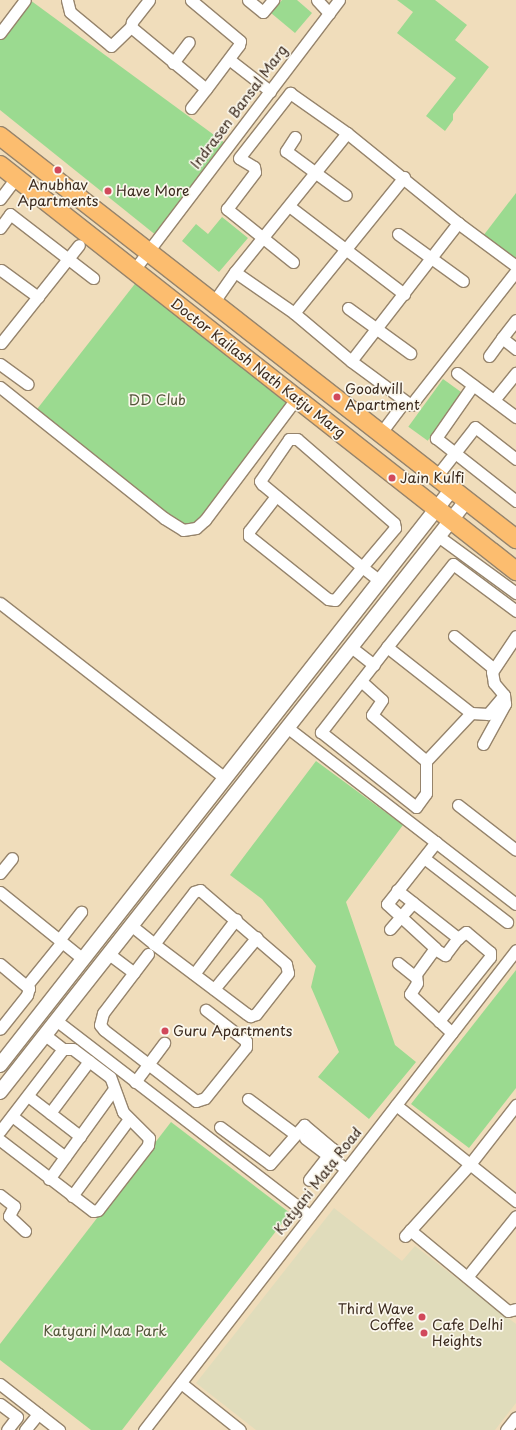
<!DOCTYPE html>
<style>
body{margin:0}
#map{position:relative;width:516px;height:1430px;overflow:hidden;background:#f0ddbb;font-family:"Playpen Sans",sans-serif}
div>[style]{position:absolute}
.built>*{inset:0;background:#e0dcbb}
.green>*{inset:0;background:#9bda90;transform-origin:0 0}
.roads{filter:drop-shadow(1px 0 #96846c) drop-shadow(-1px 0 #96846c) drop-shadow(0 1px #96846c) drop-shadow(0 -1px #96846c)}
.minor>*{height:11px;margin:-5.5px;padding:0 5.5px;transform-origin:5.5px;border-radius:5.5px;background:#fff}
.tertiary>*{height:14px;margin:-7px;padding:0 7px;transform-origin:7px;border-radius:7px;background:#fff}
.primary>*{height:18px;margin:-9px;padding:0 9px;transform-origin:9px;border-radius:9px;background:#fcbd6f}
.dots>*{width:11px;height:11px;translate:-50% -50%;box-sizing:border-box;border:2px solid #fbf7ec;border-radius:50%}
span{translate:-50% -50%;white-space:nowrap;text-align:center;line-height:1.15;-webkit-text-stroke:3.5px #fbf7ec;paint-order:stroke}
.street-label{font-size:14px;color:#3b2a1e}
.poi-label{font-size:14px;color:#3b2a1e}
.left{translate:0 -50%;text-align:left}
.right{translate:-100% -50%;text-align:right}
.park-label{font-size:14px;color:#53563a}
</style>
<div id="map">
<div class="built">
<i style="clip-path:polygon(334px 1208px,402px 1261px,415px 1246px,516px 1324px,516px 1403px,495px 1430px,256px 1430px,196px 1383px)"></i>
</div>
<div class="green">
<i style="clip-path:polygon(30px 0,225px 143px,157px 236px,0 110px,0 38px)"></i>
<i style="clip-path:polygon(282px 0,297px 0,312px 13px,295px 33px,271px 13px)"></i>
<i style="clip-path:polygon(397px 0,435px 0,467px 25px,455px 40px,489px 67px,453px 114px,453px 120px,445px 131px,426px 116px,456px 78px,397px 33px,413px 12px)"></i>
<i style="clip-path:polygon(516px 193px,516px 263px,483px 236px)"></i>
<i style="clip-path:polygon(222px 217px,248px 238px,219px 272px,182px 241px,196px 224px,208px 234px)"></i>
<i style="left:141px;top:276px;width:198px;height:176px;rotate:38deg"></i>
<i style="left:443px;top:379px;width:24px;height:59px;rotate:36deg"></i>
<i style="clip-path:polygon(316px 761px,403px 825px,346px 902px,395px 1045px,416px 1062px,369px 1119px,318px 1077px,339px 1052px,311px 987px,316px 966px,262px 899px,230px 875px)"></i>
<i style="clip-path:polygon(516px 970px,516px 1088px,469px 1148px,411px 1104px)"></i>
<i style="clip-path:polygon(171px 1122px,290px 1213px,122px 1430px,91px 1430px,0 1360px,0 1344px)"></i>
</div>
<div class="roads">
<div class="minor">
<i style="left:67px;top:0;width:12px;rotate:76deg"></i>
<i style="left:70px;top:12px;width:53px;rotate:39.7deg"></i>
<i style="left:111px;top:46px;width:28px;rotate:-44deg"></i>
<i style="left:149px;top:0;width:28px;rotate:128deg"></i>
<i style="left:132px;top:22px;width:5px;rotate:101deg"></i>
<i style="left:131px;top:27px;width:97px;rotate:39.6deg"></i>
<i style="left:206px;top:89px;width:55px;rotate:-53.1deg"></i>
<i style="left:239px;top:45px;width:4px;rotate:-76deg"></i>
<i style="left:240px;top:41px;width:64px;rotate:-140.1deg"></i>
<i style="left:248px;top:0;width:19px;rotate:39deg"></i>
<i style="left:263px;top:12px;width:16px;rotate:-50deg"></i>
<i style="left:317px;top:0;width:18px;rotate:47deg"></i>
<i style="left:0;top:33px;width:41px;rotate:-52.9deg"></i>
<i style="left:230px;top:60px;width:51px;rotate:37.8deg"></i>
<i style="left:173px;top:63px;width:26px;rotate:-53deg"></i>
<i style="left:191px;top:108px;width:24px;rotate:-52deg"></i>
<i style="left:347px;top:133px;width:179px;rotate:128.9deg"></i>
<i style="left:235px;top:272px;width:72px;rotate:34.8deg"></i>
<i style="left:294px;top:313px;width:75px;rotate:40.1deg"></i>
<i style="left:351px;top:361px;width:74px;rotate:36.3deg"></i>
<i style="left:411px;top:405px;width:170px;rotate:-51.9deg"></i>
<i style="left:295px;top:137px;width:17px;rotate:123deg"></i>
<i style="left:286px;top:151px;width:74px;rotate:36.3deg"></i>
<i style="left:0;top:199px;width:26px;rotate:-53deg"></i>
<i style="left:289px;top:206px;width:145px;rotate:37.4deg"></i>
<i style="left:0;top:228px;width:17px;rotate:-54deg"></i>
<i style="left:10px;top:214px;width:105px;rotate:37.6deg"></i>
<i style="left:398px;top:234px;width:80px;rotate:35.9deg"></i>
<i style="left:293px;top:262px;width:85px;rotate:-141.2deg"></i>
<i style="left:227px;top:209px;width:46px;rotate:-52.9deg"></i>
<i style="left:255px;top:172px;width:5px;rotate:-101deg"></i>
<i style="left:254px;top:167px;width:17px;rotate:-149deg"></i>
<i style="left:239px;top:158px;width:83px;rotate:-51.9deg"></i>
<i style="left:290px;top:93px;width:70px;rotate:35.1deg"></i>
<i style="left:347px;top:133px;width:143px;rotate:39deg"></i>
<i style="left:458px;top:223px;width:72px;rotate:36.6deg"></i>
<i style="left:1px;top:270px;width:46px;rotate:36.1deg"></i>
<i style="left:134px;top:270px;width:339px;rotate:-52.8deg"></i>
<i style="left:213px;top:303px;width:38px;rotate:-55deg"></i>
<i style="left:348px;top:308px;width:77px;rotate:36deg"></i>
<i style="left:294px;top:313px;width:175px;rotate:-51deg"></i>
<i style="left:516px;top:320px;width:23px;rotate:128deg"></i>
<i style="left:502px;top:338px;width:18px;rotate:38deg"></i>
<i style="left:1px;top:343px;width:125px;rotate:-51.5deg"></i>
<i style="left:489px;top:356px;width:22px;rotate:-54deg"></i>
<i style="left:351px;top:361px;width:175px;rotate:-52.2deg"></i>
<i style="left:0;top:364px;width:34px;rotate:36deg"></i>
<i style="left:457px;top:373px;width:74px;rotate:36.7deg"></i>
<i style="left:473px;top:385px;width:65px;rotate:124.9deg"></i>
<i style="left:436px;top:438px;width:102px;rotate:38.2deg"></i>
<i style="left:0;top:387px;width:210px;rotate:38.6deg"></i>
<i style="left:164px;top:518px;width:22px;rotate:32deg"></i>
<i style="left:183px;top:530px;width:13px;rotate:-9deg"></i>
<i style="left:196px;top:528px;width:12px;rotate:-42deg"></i>
<i style="left:205px;top:520px;width:151px;rotate:-53.1deg"></i>
<i style="left:494px;top:400px;width:35px;rotate:-51deg"></i>
<i style="left:380px;top:434px;width:40px;rotate:-53deg"></i>
<i style="left:436px;top:477px;width:63px;rotate:-52deg"></i>
<i style="left:475px;top:427px;width:52px;rotate:38deg"></i>
<i style="left:276px;top:496px;width:44px;rotate:127.6deg"></i>
<i style="left:249px;top:531px;width:5px;rotate:90deg"></i>
<i style="left:249px;top:536px;width:101px;rotate:38.6deg"></i>
<i style="left:328px;top:599px;width:7px;rotate:8deg"></i>
<i style="left:335px;top:600px;width:43px;rotate:-50.7deg"></i>
<i style="left:362px;top:567px;width:51px;rotate:-49.8deg"></i>
<i style="left:395px;top:528px;width:5px;rotate:-101deg"></i>
<i style="left:394px;top:523px;width:128px;rotate:-139.1deg"></i>
<i style="left:297px;top:439px;width:8px;rotate:180deg"></i>
<i style="left:289px;top:439px;width:51px;rotate:124.6deg"></i>
<i style="left:260px;top:481px;width:4px;rotate:56deg"></i>
<i style="left:262px;top:484px;width:130px;rotate:39.7deg"></i>
<i style="left:362px;top:567px;width:23px;rotate:38deg"></i>
<i style="left:438px;top:536px;width:97px;rotate:36.2deg"></i>
<i style="left:0;top:603px;width:285px;rotate:37.9deg"></i>
<i style="left:454px;top:636px;width:50px;rotate:39.4deg"></i>
<i style="left:351px;top:647px;width:29px;rotate:38deg"></i>
<i style="left:387px;top:647px;width:108px;rotate:127.8deg"></i>
<i style="left:321px;top:732px;width:121px;rotate:38.3deg"></i>
<i style="left:416px;top:807px;width:17px;rotate:-54deg"></i>
<i style="left:426px;top:793px;width:32px;rotate:-90deg"></i>
<i style="left:426px;top:761px;width:66px;rotate:-46.8deg"></i>
<i style="left:361px;top:681px;width:28px;rotate:42deg"></i>
<i style="left:382px;top:700px;width:18px;rotate:124deg"></i>
<i style="left:372px;top:715px;width:71px;rotate:40.4deg"></i>
<i style="left:504px;top:695px;width:25px;rotate:130deg"></i>
<i style="left:488px;top:714px;width:17px;rotate:-177deg"></i>
<i style="left:471px;top:713px;width:107px;rotate:-141.8deg"></i>
<i style="left:387px;top:647px;width:106px;rotate:-51.5deg"></i>
<i style="left:453px;top:564px;width:79px;rotate:36.7deg"></i>
<i style="left:288px;top:728px;width:288px;rotate:37.7deg"></i>
<i style="left:483px;top:744px;width:46px;rotate:-61.2deg"></i>
<i style="left:505px;top:704px;width:9px;rotate:-96deg"></i>
<i style="left:504px;top:695px;width:16px;rotate:-130deg"></i>
<i style="left:494px;top:683px;width:11px;rotate:-100deg"></i>
<i style="left:492px;top:672px;width:43px;rotate:-56.3deg"></i>
<i style="left:458px;top:805px;width:73px;rotate:37.8deg"></i>
<i style="left:436px;top:842px;width:79px;rotate:128.3deg"></i>
<i style="left:387px;top:904px;width:65px;rotate:42.5deg"></i>
<i style="left:435px;top:948px;width:32px;rotate:126deg"></i>
<i style="left:416px;top:974px;width:9px;rotate:84deg"></i>
<i style="left:417px;top:983px;width:13px;rotate:122deg"></i>
<i style="left:410px;top:994px;width:57px;rotate:42.9deg"></i>
<i style="left:424px;top:858px;width:105px;rotate:37.6deg"></i>
<i style="left:0;top:873px;width:19px;rotate:-51deg"></i>
<i style="left:397px;top:890px;width:78px;rotate:38.2deg"></i>
<i style="left:458px;top:938px;width:10px;rotate:-37deg"></i>
<i style="left:466px;top:932px;width:31px;rotate:40deg"></i>
<i style="left:490px;top:952px;width:5px;rotate:90deg"></i>
<i style="left:490px;top:957px;width:82px;rotate:128.6deg"></i>
<i style="left:0;top:892px;width:107px;rotate:38.9deg"></i>
<i style="left:132px;top:926px;width:28px;rotate:39deg"></i>
<i style="left:154px;top:944px;width:116px;rotate:37deg"></i>
<i style="left:247px;top:1014px;width:4px;rotate:34deg"></i>
<i style="left:250px;top:1016px;width:6px;rotate:-18deg"></i>
<i style="left:256px;top:1014px;width:52px;rotate:-52deg"></i>
<i style="left:288px;top:973px;width:9px;rotate:-103deg"></i>
<i style="left:286px;top:964px;width:113px;rotate:-139.3deg"></i>
<i style="left:200px;top:890px;width:6px;rotate:162deg"></i>
<i style="left:194px;top:892px;width:66px;rotate:127.6deg"></i>
<i style="left:390px;top:929px;width:35px;rotate:-49deg"></i>
<i style="left:59px;top:940px;width:36px;rotate:-52deg"></i>
<i style="left:435px;top:949px;width:12px;rotate:31deg"></i>
<i style="left:445px;top:955px;width:21px;rotate:-53deg"></i>
<i style="left:109px;top:954px;width:31px;rotate:37deg"></i>
<i style="left:148px;top:954px;width:74px;rotate:127.3deg"></i>
<i style="left:103px;top:1013px;width:12px;rotate:104deg"></i>
<i style="left:100px;top:1025px;width:6px;rotate:51deg"></i>
<i style="left:104px;top:1030px;width:116px;rotate:37.7deg"></i>
<i style="left:196px;top:1101px;width:9px;rotate:-18deg"></i>
<i style="left:205px;top:1098px;width:65px;rotate:-51.2deg"></i>
<i style="left:246px;top:1047px;width:6px;rotate:-90deg"></i>
<i style="left:246px;top:1041px;width:51px;rotate:-142.2deg"></i>
<i style="left:398px;top:963px;width:22px;rotate:39deg"></i>
<i style="left:0;top:964px;width:38px;rotate:40deg"></i>
<i style="left:29px;top:988px;width:7px;rotate:106deg"></i>
<i style="left:27px;top:995px;width:43px;rotate:128.5deg"></i>
<i style="left:194px;top:974px;width:69px;rotate:-52.6deg"></i>
<i style="left:27px;top:985px;width:55px;rotate:-50.9deg"></i>
<i style="left:214px;top:989px;width:67px;rotate:-50.4deg"></i>
<i style="left:57px;top:1021px;width:319px;rotate:37.6deg"></i>
<i style="left:135px;top:1082px;width:49px;rotate:-53.4deg"></i>
<i style="left:28px;top:1096px;width:66px;rotate:37.6deg"></i>
<i style="left:248px;top:1099px;width:59px;rotate:36.7deg"></i>
<i style="left:396px;top:1105px;width:154px;rotate:38.7deg"></i>
<i style="left:50px;top:1113px;width:65px;rotate:-53.1deg"></i>
<i style="left:12px;top:1116px;width:67px;rotate:37.7deg"></i>
<i style="left:220px;top:1127px;width:62px;rotate:36.5deg"></i>
<i style="left:270px;top:1164px;width:52px;rotate:-48.9deg"></i>
<i style="left:304px;top:1125px;width:38px;rotate:40deg"></i>
<i style="left:333px;top:1149px;width:39px;rotate:128deg"></i>
<i style="left:0;top:1131px;width:103px;rotate:-52.5deg"></i>
<i style="left:63px;top:1049px;width:23px;rotate:-142deg"></i>
<i style="left:305px;top:1138px;width:51px;rotate:37.1deg"></i>
<i style="left:0;top:1140px;width:117px;rotate:37.4deg"></i>
<i style="left:93px;top:1211px;width:5px;rotate:-11deg"></i>
<i style="left:98px;top:1210px;width:82px;rotate:-52.4deg"></i>
<i style="left:148px;top:1145px;width:7px;rotate:-82deg"></i>
<i style="left:149px;top:1138px;width:37px;rotate:-135deg"></i>
<i style="left:123px;top:1112px;width:37px;rotate:-110deg"></i>
<i style="left:110px;top:1077px;width:46px;rotate:-142.9deg"></i>
<i style="left:73px;top:1049px;width:10px;rotate:180deg"></i>
<i style="left:49px;top:1179px;width:111px;rotate:-54.2deg"></i>
<i style="left:0;top:1195px;width:18px;rotate:38deg"></i>
<i style="left:14px;top:1206px;width:11px;rotate:117deg"></i>
<i style="left:9px;top:1216px;width:22px;rotate:43deg"></i>
<i style="left:72px;top:1196px;width:96px;rotate:-53.5deg"></i>
<i style="left:410px;top:1230px;width:127px;rotate:39.6deg"></i>
<i style="left:508px;top:1311px;width:8px;rotate:-14deg"></i>
<i style="left:405px;top:1236px;width:97px;rotate:-47.9deg"></i>
<i style="left:470px;top:1164px;width:75px;rotate:-52.1deg"></i>
<i style="left:467px;top:1277px;width:78px;rotate:-51.2deg"></i>
<i style="left:181px;top:1383px;width:75px;rotate:38.5deg"></i>
<i style="left:0;top:1384px;width:75px;rotate:37.9deg"></i>
<i style="left:0;top:1404px;width:21px;rotate:37deg"></i>
<i style="left:17px;top:1417px;width:16px;rotate:128deg"></i>
<i style="left:25px;top:1430px;width:21px;rotate:-51deg"></i>
<i style="left:144px;top:1430px;width:607px;rotate:-52.22deg"></i>
<i style="left:506px;top:1430px;width:16px;rotate:-52deg"></i>
</div>
<div class="tertiary">
<i style="left:0;top:1065px;width:732px;rotate:-51.88deg"></i>
<i style="left:0;top:1092px;width:754px;rotate:-51.73deg"></i>
</div>
<div class="primary">
<i style="left:0;top:136px;width:655px;rotate:37.99deg"></i>
<i style="left:0;top:165px;width:657px;rotate:38.2deg"></i>
</div>
</div>
<div class="dots">
<i style="left:58px;top:170px;background:#d1495b"></i>
<i style="left:108px;top:191px;background:#d1495b"></i>
<i style="left:337px;top:397px;background:#d1495b"></i>
<i style="left:392px;top:478px;background:#d1495b"></i>
<i style="left:165px;top:1031px;background:#d1495b"></i>
<i style="left:422px;top:1317px;background:#d1495b"></i>
<i style="left:424px;top:1333px;background:#d1495b"></i>
</div>
<div class="street-label">
<span style="left:239px;top:107px;rotate:-53deg">Indrasen Bansal Marg</span>
<span style="left:258px;top:368px;rotate:38deg">Doctor Kailash Nath Katju Marg</span>
<span style="left:318px;top:1181px;rotate:-52deg">Katyani Mata Road</span>
</div>
<div class="poi-label">
<span style="left:58px;top:193px">Anubhav<br>Apartments</span>
<span class="left" style="left:116px;top:191px">Have More</span>
<span class="left" style="left:345px;top:397px">Goodwill<br>Apartment</span>
<span class="left" style="left:400px;top:478px">Jain Kulfi</span>
<span class="left" style="left:173px;top:1031px">Guru Apartments</span>
<span class="right" style="left:414px;top:1317px">Third Wave<br>Coffee</span>
<span class="left" style="left:432px;top:1333px">Cafe Delhi<br>Heights</span>
</div>
<div class="park-label">
<span style="left:157px;top:400px">DD Club</span>
<span style="left:105px;top:1331px">Katyani Maa Park</span>
</div>
</div>
